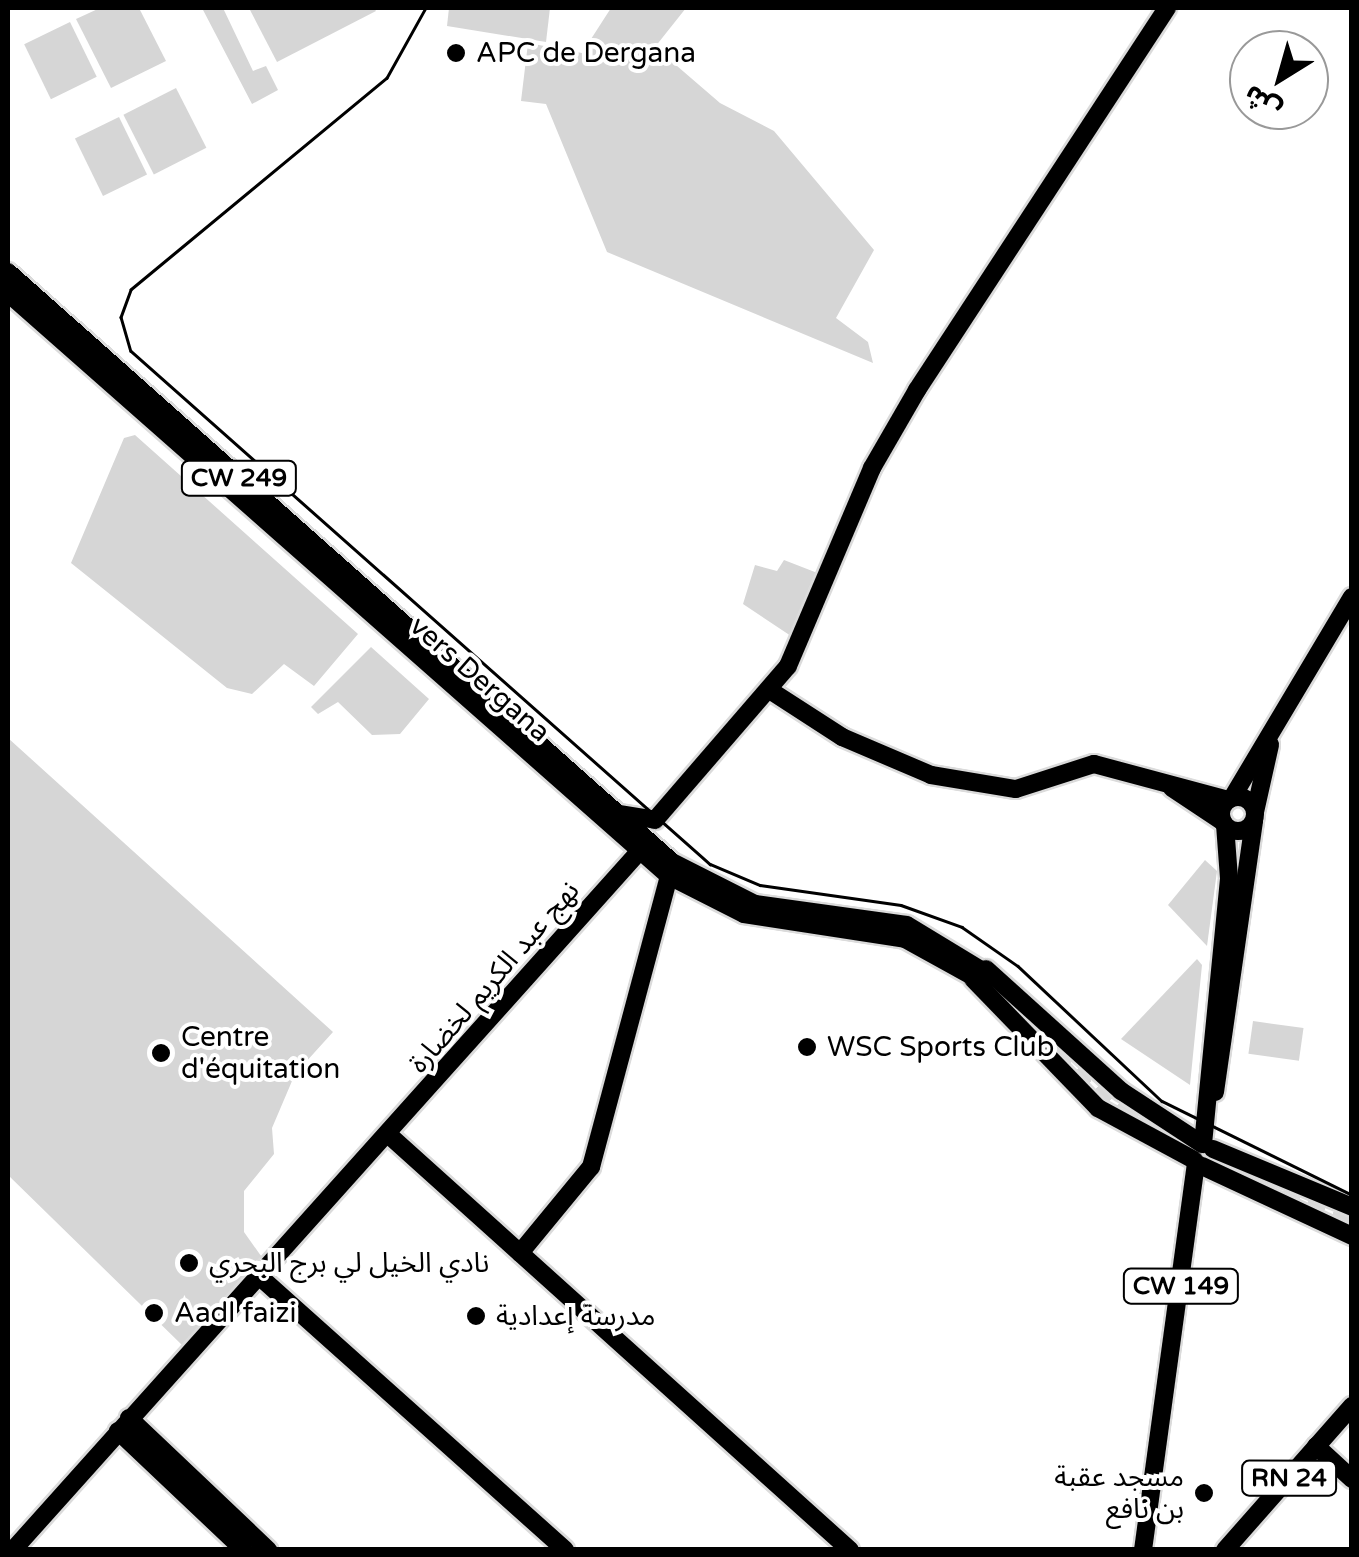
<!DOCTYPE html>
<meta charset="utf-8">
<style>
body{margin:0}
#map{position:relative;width:1359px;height:1557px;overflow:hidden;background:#fff;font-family:"Varela Round","Noto Sans Arabic",sans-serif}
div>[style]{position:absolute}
.green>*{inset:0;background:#d6d6d6;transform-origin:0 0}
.major-tunnel>*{height:18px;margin-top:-9px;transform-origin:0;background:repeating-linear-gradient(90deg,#d9d9d9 0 18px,transparent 0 27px)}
.roads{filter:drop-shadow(2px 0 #dbdbdb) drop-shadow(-2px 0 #dbdbdb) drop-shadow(0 2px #dbdbdb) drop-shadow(0 -2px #dbdbdb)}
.major>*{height:18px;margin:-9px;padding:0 9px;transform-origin:9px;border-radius:9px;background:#000}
.major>.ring{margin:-9px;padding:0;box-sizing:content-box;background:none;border:18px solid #000;border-radius:50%}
.tram>*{height:2.5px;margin:-1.25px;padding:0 1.25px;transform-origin:1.25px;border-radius:1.25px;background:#000}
.dots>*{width:28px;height:28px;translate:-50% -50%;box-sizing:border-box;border:5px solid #fff;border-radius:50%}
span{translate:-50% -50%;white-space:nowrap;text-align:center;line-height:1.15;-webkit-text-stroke:8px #fff;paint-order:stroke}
.shield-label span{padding:2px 8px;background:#fff;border:2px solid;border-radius:8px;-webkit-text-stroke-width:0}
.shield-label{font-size:25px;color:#000;font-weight:700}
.poi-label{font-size:28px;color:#000}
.left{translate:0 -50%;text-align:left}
.right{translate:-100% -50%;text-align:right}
.street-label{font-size:28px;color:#000}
.frame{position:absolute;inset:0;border:10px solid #000;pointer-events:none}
.north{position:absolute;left:1229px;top:30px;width:100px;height:100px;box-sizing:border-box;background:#fff;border:2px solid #999;border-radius:50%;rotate:217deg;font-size:28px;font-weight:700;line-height:40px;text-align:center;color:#000}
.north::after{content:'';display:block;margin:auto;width:35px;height:45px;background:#000;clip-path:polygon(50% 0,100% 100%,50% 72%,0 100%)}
</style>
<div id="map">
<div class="green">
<i style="clip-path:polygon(100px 8px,139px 8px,166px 61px,111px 88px,76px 19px)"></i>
<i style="clip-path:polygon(202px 8px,223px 8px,253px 71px,266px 66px,278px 90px,252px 104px)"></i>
<i style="clip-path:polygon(249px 8px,374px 8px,376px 11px,277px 62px)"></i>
<i style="clip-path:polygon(449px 8px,550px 8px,546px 42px,447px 26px)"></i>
<i style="clip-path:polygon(611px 8px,686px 8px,655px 47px,720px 103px,774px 131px,874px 250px,836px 318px,868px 342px,873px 363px,607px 252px,546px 104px,521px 101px,528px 43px,582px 53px)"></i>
<i style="left:70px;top:22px;width:61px;height:51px;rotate:64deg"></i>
<i style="left:176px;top:88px;width:67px;height:59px;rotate:63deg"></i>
<i style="left:119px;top:117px;width:64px;height:49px;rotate:64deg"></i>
<i style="clip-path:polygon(135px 435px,358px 634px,314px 686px,284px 664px,252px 694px,227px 688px,71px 563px,124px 438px)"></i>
<i style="clip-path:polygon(784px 560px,820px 574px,794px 638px,743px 604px,755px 565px,777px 571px)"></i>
<i style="clip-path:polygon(371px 647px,429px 699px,400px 734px,372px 735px,338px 702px,318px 714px,311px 707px)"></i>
<i style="clip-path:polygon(8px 738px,333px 1032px,295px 1074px,272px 1128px,274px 1154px,244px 1191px,244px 1232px,266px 1263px,183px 1346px,8px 1175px)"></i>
<i style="clip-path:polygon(1205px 860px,1217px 871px,1207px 946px,1168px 905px)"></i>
<i style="clip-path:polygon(1197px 959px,1202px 965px,1190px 1085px,1121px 1039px)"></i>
<i style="left:1253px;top:1021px;width:51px;height:33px;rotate:8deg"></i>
</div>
<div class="major-tunnel">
<i style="left:998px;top:996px;width:184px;rotate:42.8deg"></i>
<i style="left:1125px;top:1104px;width:74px;rotate:31.8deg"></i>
<i style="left:1211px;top:1155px;width:155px;rotate:24.4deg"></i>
</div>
<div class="roads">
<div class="major">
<i style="left:8px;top:272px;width:888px;rotate:41.62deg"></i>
<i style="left:672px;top:862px;width:93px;rotate:26.8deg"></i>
<i style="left:755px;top:904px;width:153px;rotate:7.9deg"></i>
<i style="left:907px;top:925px;width:102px;rotate:31.3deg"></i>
<i style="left:8px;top:293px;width:881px;rotate:41.41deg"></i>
<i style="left:669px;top:876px;width:84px;rotate:26.9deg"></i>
<i style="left:744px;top:914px;width:163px;rotate:8.8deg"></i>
<i style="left:905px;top:939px;width:89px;rotate:28.9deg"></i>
<i style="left:771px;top:691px;width:85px;rotate:32.9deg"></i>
<i style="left:842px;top:737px;width:97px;rotate:23.1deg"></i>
<i style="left:931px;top:775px;width:86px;rotate:9.4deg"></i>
<i style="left:1016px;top:789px;width:82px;rotate:-17.8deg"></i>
<i style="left:1094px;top:764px;width:139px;rotate:15deg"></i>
<i style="left:1172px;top:788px;width:61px;rotate:33.7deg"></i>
<i class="ring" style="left:1221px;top:797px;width:16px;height:16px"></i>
<i style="left:1232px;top:798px;width:234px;rotate:-59.2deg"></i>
<i style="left:1255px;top:812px;width:69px;rotate:-77.4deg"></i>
<i style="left:619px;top:814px;width:36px;rotate:9deg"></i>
<i style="left:655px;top:820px;width:203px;rotate:-49.2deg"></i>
<i style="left:788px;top:666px;width:215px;rotate:-67deg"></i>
<i style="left:872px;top:468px;width:90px;rotate:-60deg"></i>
<i style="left:917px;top:390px;width:457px;rotate:-56.8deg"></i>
<i style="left:986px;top:969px;width:182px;rotate:42.1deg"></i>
<i style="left:1121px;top:1091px;width:97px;rotate:33.2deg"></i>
<i style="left:973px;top:979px;width:180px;rotate:45.9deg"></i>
<i style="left:1098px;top:1108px;width:109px;rotate:28.4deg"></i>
<i style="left:1215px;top:1092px;width:274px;rotate:-81.8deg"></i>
<i style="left:390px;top:1136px;width:619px;rotate:41.99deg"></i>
<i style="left:1203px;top:1144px;width:267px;rotate:-84.4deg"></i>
<i style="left:1229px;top:878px;width:53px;rotate:-94.3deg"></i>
<i style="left:1213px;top:1149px;width:151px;rotate:22.6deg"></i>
<i style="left:1202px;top:1166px;width:166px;rotate:25deg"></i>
<i style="left:520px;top:1253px;width:112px;rotate:-50.5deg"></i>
<i style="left:591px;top:1167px;width:301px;rotate:-75deg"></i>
<i style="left:260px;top:1277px;width:409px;rotate:41.8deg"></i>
<i style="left:129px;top:1418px;width:192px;rotate:43.5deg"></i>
<i style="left:118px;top:1431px;width:173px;rotate:43.4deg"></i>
<i style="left:1316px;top:1446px;width:49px;rotate:42.5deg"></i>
<i style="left:13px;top:1550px;width:936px;rotate:-48.12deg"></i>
<i style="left:1143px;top:1550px;width:391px;rotate:-82.2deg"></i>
<i style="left:1225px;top:1550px;width:192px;rotate:-48.6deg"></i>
</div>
</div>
<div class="tram">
<i style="left:426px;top:8px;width:80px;rotate:119.1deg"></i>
<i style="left:387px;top:78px;width:332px;rotate:140.4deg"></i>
<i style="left:131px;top:290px;width:29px;rotate:110deg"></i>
<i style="left:121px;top:317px;width:35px;rotate:74deg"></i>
<i style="left:131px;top:351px;width:774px;rotate:41.54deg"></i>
<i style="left:710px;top:864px;width:54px;rotate:22.8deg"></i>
<i style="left:760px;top:885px;width:142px;rotate:8.1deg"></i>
<i style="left:901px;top:905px;width:65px;rotate:19.8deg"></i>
<i style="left:962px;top:927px;width:68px;rotate:34.9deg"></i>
<i style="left:1018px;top:966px;width:197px;rotate:43.2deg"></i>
<i style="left:1162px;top:1101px;width:212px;rotate:26.3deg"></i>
</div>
<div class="dots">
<i style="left:456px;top:53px;background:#000"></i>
<i style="left:807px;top:1047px;background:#000"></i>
<i style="left:161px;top:1053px;background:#000"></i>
<i style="left:189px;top:1263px;background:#000"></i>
<i style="left:154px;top:1313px;background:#000"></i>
<i style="left:476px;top:1316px;background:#000"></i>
<i style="left:1204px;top:1493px;background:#000"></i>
</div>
<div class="shield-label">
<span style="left:239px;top:478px">CW 249</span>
<span style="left:1181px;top:1286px">CW 149</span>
<span style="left:1289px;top:1478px">RN 24</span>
</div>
<div class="poi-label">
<span class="left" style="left:476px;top:53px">APC de Dergana</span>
<span class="left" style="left:181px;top:1053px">Centre<br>d'équitation</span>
<span class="left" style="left:827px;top:1047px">WSC Sports Club</span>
<span class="left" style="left:209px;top:1263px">نادي الخيل لي برج البحري</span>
<span class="left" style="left:174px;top:1313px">Aadl faizi</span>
<span class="left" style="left:496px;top:1316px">مدرسة إعدادية</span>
<span class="right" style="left:1184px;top:1493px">مسجد عقبة<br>بن نافع</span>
</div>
<div class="street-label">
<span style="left:480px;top:679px;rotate:41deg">vers Dergana</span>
<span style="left:494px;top:977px;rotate:-49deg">نهج عبد الكريم لخضارة</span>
</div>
<div class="frame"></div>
<div class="north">ش</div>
</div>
